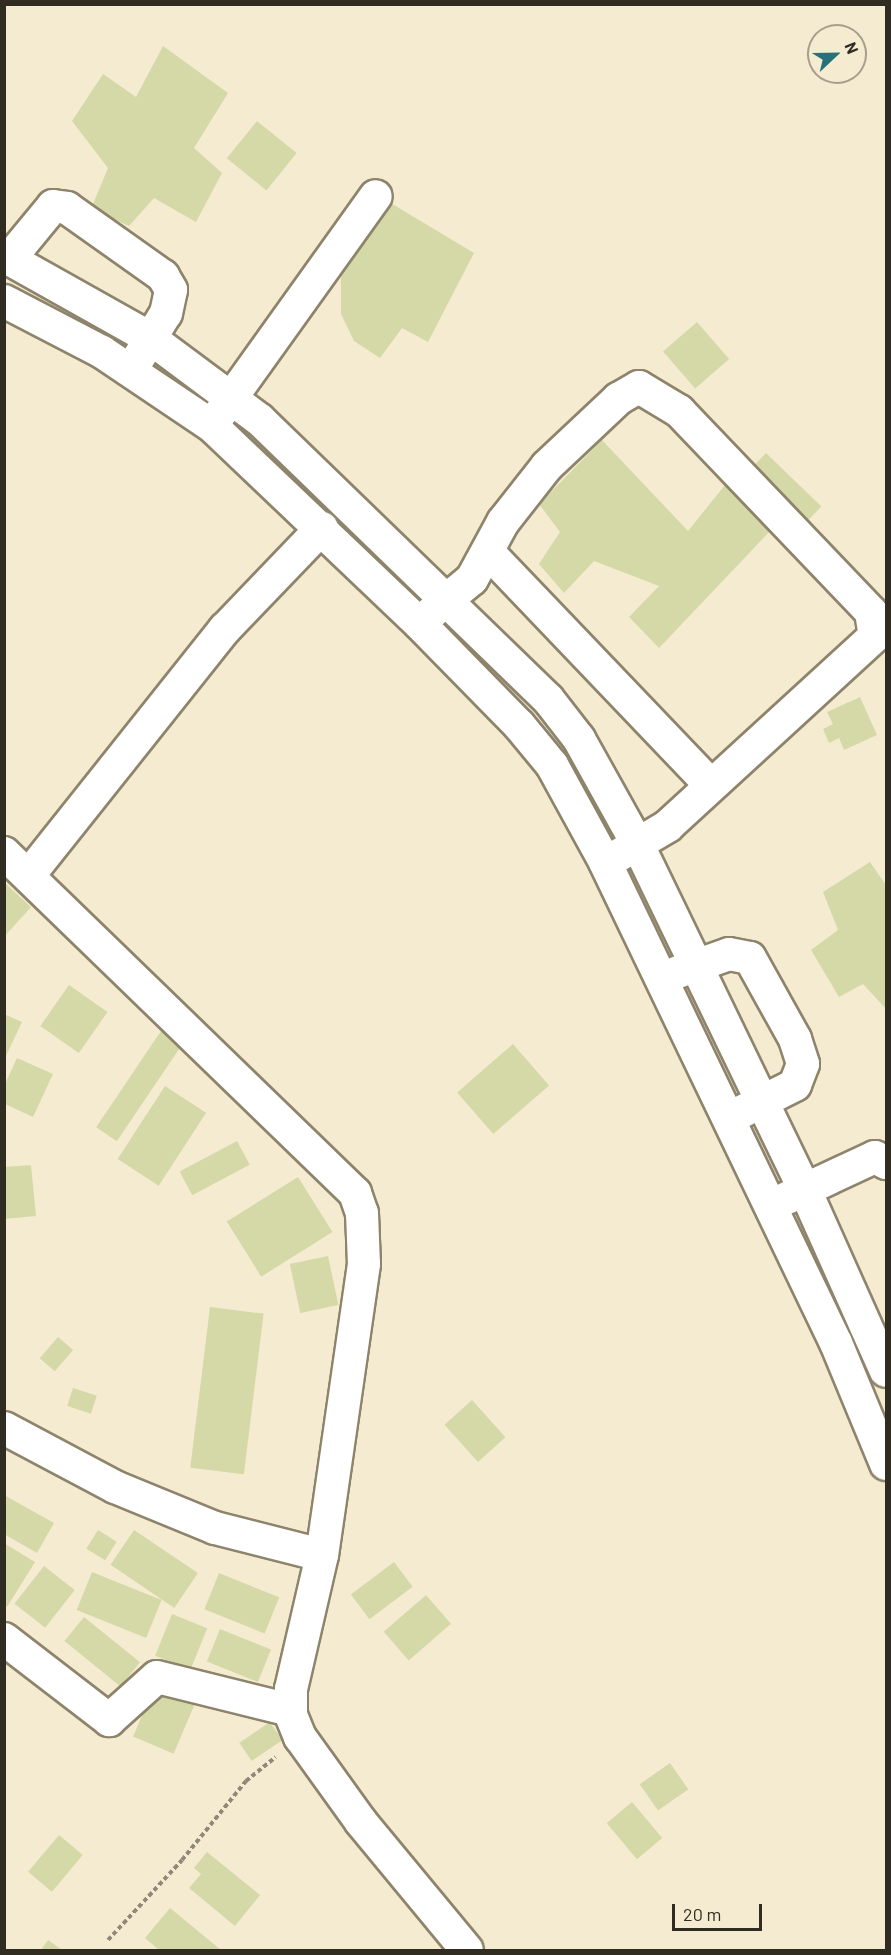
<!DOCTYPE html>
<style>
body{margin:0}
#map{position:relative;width:891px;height:1955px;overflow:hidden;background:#f5ebd1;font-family:Barlow,sans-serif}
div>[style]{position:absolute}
.building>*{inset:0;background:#d5d9a7;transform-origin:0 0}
.path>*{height:4px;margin-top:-2px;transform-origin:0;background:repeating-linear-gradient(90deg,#908977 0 4.5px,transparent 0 7.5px)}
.roads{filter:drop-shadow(2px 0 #8e846c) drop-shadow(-2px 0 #8e846c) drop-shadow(0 2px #8e846c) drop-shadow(0 -2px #8e846c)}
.minor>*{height:32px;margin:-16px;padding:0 16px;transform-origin:16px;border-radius:16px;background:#fff}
span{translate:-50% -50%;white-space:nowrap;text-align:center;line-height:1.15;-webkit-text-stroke:6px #f5ebd1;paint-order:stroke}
.frame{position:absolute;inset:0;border:6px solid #302c22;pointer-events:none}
.north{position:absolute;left:807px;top:24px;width:60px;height:60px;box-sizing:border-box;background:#f5ebd1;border:2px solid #a69f8b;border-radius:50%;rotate:68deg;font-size:16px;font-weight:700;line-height:24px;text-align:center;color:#302c22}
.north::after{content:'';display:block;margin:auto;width:21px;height:27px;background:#277178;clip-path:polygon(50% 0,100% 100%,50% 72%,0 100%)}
.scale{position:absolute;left:672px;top:1904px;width:90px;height:27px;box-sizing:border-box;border:3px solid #302c22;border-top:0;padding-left:8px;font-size:18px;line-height:21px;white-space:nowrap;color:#302c22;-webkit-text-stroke:4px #f5ebd1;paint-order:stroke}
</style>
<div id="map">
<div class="building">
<i style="clip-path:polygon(163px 46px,228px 93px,194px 148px,222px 173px,196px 222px,154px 198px,129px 226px,91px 209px,108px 168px,72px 121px,103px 74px,136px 97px)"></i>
<i style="left:257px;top:121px;width:51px;height:48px;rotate:39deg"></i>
<i style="clip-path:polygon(389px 202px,474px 253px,428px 342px,402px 328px,380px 358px,354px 341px,341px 314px,341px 275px)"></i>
<i style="left:697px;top:322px;width:49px;height:45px;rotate:49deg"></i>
<i style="clip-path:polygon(602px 440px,688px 531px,725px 485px,771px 530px,659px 648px,629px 617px,659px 586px,594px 561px,564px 593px,539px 564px,560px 532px,539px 504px)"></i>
<i style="left:766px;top:453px;width:77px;height:25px;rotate:44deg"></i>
<i style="clip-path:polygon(860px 697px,877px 735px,844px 750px,839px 738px,829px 743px,823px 729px,833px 724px,827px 712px)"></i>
<i style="clip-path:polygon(870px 862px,886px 885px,886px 1009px,863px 984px,839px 997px,811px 950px,838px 930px,823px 892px)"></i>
<i style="clip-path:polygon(6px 884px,31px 907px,4px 937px,4px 886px)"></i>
<i style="left:69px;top:985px;width:47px;height:50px;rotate:35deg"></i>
<i style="clip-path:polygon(4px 1014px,22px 1022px,4px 1060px)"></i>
<i style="left:161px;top:1031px;width:25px;height:116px;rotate:34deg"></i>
<i style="left:513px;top:1044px;width:55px;height:74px;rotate:49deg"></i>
<i style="clip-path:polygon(17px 1058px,53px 1074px,33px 1117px,5px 1104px,5px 1084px)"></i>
<i style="left:165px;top:1086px;width:49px;height:87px;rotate:33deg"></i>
<i style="left:237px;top:1141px;width:27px;height:65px;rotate:62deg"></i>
<i style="clip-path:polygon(31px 1165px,36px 1216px,4px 1219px,4px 1167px)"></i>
<i style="left:298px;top:1177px;width:65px;height:84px;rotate:58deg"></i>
<i style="left:328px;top:1256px;width:50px;height:39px;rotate:78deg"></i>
<i style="left:210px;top:1307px;width:54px;height:162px;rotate:7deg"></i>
<i style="left:58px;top:1337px;width:20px;height:28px;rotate:41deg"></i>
<i style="left:73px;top:1388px;width:25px;height:19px;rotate:18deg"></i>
<i style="left:472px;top:1400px;width:50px;height:37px;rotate:48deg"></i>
<i style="clip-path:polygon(4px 1495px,54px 1523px,37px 1553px,4px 1534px)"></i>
<i style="left:98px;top:1530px;width:22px;height:22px;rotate:32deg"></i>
<i style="left:134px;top:1530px;width:77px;height:42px;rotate:34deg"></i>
<i style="clip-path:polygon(4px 1543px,35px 1562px,7px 1607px,4px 1605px)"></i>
<i style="left:394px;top:1562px;width:31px;height:54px;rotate:53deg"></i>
<i style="left:44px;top:1566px;width:39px;height:48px;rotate:38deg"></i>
<i style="left:92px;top:1572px;width:75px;height:41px;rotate:22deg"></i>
<i style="left:219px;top:1573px;width:65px;height:39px;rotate:22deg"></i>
<i style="left:426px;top:1595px;width:38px;height:56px;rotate:49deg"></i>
<i style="left:172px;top:1614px;width:38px;height:45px;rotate:22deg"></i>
<i style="left:84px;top:1617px;width:72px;height:31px;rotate:39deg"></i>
<i style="left:220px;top:1629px;width:55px;height:35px;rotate:22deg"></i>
<i style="left:155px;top:1685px;width:44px;height:56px;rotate:23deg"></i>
<i style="left:270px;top:1722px;width:22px;height:37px;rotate:56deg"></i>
<i style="left:670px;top:1763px;width:32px;height:37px;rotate:55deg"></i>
<i style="left:632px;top:1802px;width:47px;height:33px;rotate:50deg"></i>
<i style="left:59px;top:1835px;width:31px;height:48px;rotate:40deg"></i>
<i style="clip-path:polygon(207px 1852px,260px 1895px,235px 1926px,189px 1888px,201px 1874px,194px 1868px)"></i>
<i style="clip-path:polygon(170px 1908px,221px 1950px,159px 1950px,145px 1938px)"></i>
<i style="clip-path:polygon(48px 1940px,62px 1950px,41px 1950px)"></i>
</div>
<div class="path">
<i style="left:108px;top:1940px;width:109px;rotate:-47.2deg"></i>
<i style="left:182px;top:1860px;width:102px;rotate:-51deg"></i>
<i style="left:246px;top:1781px;width:38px;rotate:-39deg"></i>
</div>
<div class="roads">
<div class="minor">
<i style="left:4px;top:256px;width:167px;rotate:29.3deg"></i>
<i style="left:150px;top:338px;width:137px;rotate:36.7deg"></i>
<i style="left:260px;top:420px;width:401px;rotate:44.1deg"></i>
<i style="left:548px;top:699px;width:51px;rotate:52.2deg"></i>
<i style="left:579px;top:739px;width:124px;rotate:60.9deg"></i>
<i style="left:639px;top:847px;width:381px;rotate:64.2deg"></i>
<i style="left:805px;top:1190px;width:198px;rotate:65.9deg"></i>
<i style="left:11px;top:257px;width:66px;rotate:-50.5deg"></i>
<i style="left:53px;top:206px;width:14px;rotate:8deg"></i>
<i style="left:67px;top:208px;width:118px;rotate:35.3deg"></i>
<i style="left:163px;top:276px;width:16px;rotate:60deg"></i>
<i style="left:171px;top:290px;width:24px;rotate:102deg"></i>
<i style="left:166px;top:313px;width:52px;rotate:121.5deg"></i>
<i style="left:4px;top:301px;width:110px;rotate:27.5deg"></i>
<i style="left:102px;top:352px;width:133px;rotate:33.9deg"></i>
<i style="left:212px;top:426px;width:286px;rotate:43.6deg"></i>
<i style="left:419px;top:623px;width:143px;rotate:45.6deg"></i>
<i style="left:519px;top:725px;width:52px;rotate:50.5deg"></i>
<i style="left:552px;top:765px;width:111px;rotate:61.3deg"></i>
<i style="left:605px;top:862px;width:534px;rotate:64.35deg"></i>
<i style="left:836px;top:1343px;width:131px;rotate:67.5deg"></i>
<i style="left:219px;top:415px;width:269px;rotate:-54.4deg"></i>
<i style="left:489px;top:553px;width:321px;rotate:46.3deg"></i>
<i style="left:431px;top:613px;width:53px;rotate:-39.7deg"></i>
<i style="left:472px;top:579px;width:65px;rotate:-61.5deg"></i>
<i style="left:503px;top:522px;width:71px;rotate:-51.8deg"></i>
<i style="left:547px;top:466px;width:98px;rotate:-43.3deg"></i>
<i style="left:618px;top:399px;width:24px;rotate:-30deg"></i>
<i style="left:639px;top:387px;width:47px;rotate:31deg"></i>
<i style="left:679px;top:411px;width:278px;rotate:46.3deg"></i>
<i style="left:871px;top:612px;width:24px;rotate:81deg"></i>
<i style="left:875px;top:636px;width:281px;rotate:137.5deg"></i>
<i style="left:668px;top:826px;width:57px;rotate:149.4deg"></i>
<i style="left:4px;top:853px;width:489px;rotate:44.1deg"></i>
<i style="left:355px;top:1193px;width:21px;rotate:71deg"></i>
<i style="left:362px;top:1213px;width:51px;rotate:87.8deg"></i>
<i style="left:364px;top:1264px;width:294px;rotate:98.2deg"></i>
<i style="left:322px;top:1555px;width:138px;rotate:103deg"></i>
<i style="left:291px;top:1689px;width:26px;rotate:90deg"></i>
<i style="left:291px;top:1715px;width:24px;rotate:68deg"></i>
<i style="left:300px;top:1737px;width:105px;rotate:54.3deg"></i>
<i style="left:361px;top:1822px;width:166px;rotate:50.4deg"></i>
<i style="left:29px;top:875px;width:315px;rotate:-51.5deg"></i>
<i style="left:225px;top:629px;width:140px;rotate:-46.2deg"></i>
<i style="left:678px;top:972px;width:54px;rotate:-19.4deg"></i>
<i style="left:729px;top:954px;width:21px;rotate:11deg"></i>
<i style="left:750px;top:958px;width:93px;rotate:60.9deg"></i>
<i style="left:795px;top:1039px;width:26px;rotate:72deg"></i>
<i style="left:803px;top:1064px;width:22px;rotate:111deg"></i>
<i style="left:795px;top:1085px;width:60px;rotate:153.4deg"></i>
<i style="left:787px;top:1198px;width:97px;rotate:-25deg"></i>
<i style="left:875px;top:1157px;width:13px;rotate:29deg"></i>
<i style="left:4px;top:1428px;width:126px;rotate:28deg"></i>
<i style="left:115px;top:1487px;width:108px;rotate:22.3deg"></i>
<i style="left:215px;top:1528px;width:110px;rotate:14.2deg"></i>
<i style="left:4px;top:1639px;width:133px;rotate:37.6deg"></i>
<i style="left:109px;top:1720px;width:64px;rotate:-41.9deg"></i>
<i style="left:157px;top:1677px;width:137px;rotate:13.9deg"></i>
</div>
</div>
<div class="frame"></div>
<div class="north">N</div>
<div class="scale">20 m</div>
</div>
